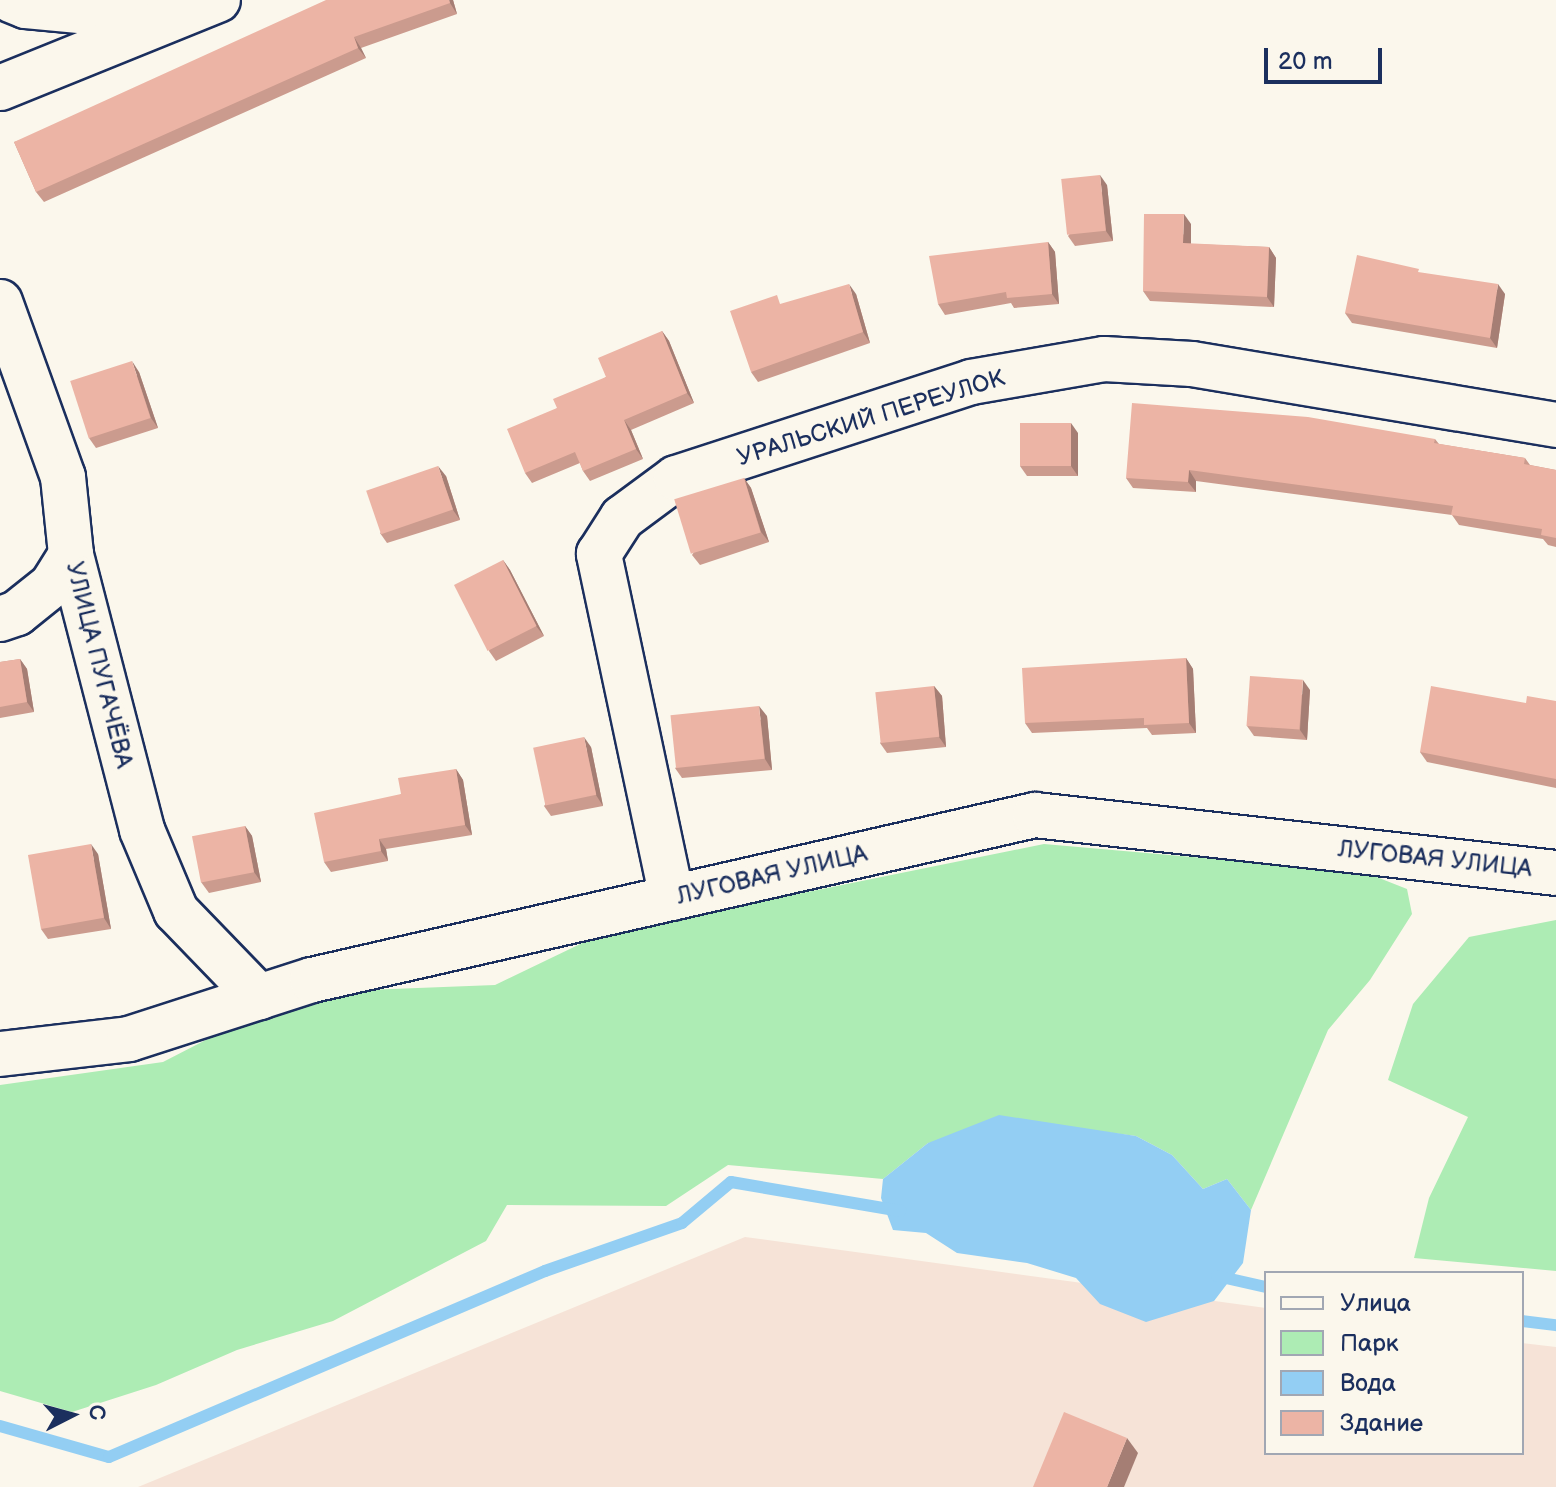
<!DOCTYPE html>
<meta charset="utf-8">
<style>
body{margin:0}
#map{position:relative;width:1556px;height:1487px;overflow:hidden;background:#fbf7ec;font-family:"Balsamiq Sans",sans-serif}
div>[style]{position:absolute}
.built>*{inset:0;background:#f6e3d7}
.green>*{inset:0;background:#adecb4}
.water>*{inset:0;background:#93cef3}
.stream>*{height:12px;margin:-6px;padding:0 6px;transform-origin:6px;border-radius:6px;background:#93cef3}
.roads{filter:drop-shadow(2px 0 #1b2f5e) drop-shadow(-2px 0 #1b2f5e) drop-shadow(0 2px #1b2f5e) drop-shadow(0 -2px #1b2f5e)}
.minor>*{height:44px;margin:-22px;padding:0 22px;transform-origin:22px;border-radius:22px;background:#fbf7ec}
.wall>*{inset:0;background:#cb9b8e}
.shaded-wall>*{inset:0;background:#a57e74}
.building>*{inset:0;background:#ecb4a5;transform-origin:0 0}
span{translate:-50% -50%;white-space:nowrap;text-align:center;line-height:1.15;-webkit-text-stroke:8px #fbf7ec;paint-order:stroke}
.street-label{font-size:24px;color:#1b2f5e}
.legend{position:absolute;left:1264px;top:1271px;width:260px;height:184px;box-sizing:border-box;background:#fbf7ec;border:2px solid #a1a7b3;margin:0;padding:10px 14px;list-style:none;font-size:24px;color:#1b2f5e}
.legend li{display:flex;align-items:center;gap:16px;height:40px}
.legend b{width:40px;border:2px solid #a1a7b3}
.north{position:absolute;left:32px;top:1375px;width:80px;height:80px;-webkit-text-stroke:6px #fbf7ec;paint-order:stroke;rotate:84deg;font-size:22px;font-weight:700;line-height:32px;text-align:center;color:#1b2f5e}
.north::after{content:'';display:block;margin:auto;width:28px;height:36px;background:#1b2f5e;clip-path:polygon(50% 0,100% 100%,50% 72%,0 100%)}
.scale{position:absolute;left:1264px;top:48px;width:118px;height:36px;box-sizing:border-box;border:4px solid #1b2f5e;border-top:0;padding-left:10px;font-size:24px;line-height:28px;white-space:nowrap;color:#1b2f5e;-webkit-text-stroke:6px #fbf7ec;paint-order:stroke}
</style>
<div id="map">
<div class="built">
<i style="clip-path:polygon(745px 1237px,1266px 1308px,1266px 1453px,1522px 1453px,1522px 1343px,1556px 1347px,1556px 1487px,138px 1487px)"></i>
</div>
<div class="green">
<i style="clip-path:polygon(1044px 844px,1364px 872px,1407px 889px,1412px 914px,1370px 980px,1328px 1030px,1251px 1210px,1227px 1179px,1203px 1189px,1172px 1155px,1136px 1136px,1081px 1129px,928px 1143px,883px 1179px,728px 1165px,666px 1206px,507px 1205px,486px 1241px,333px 1321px,237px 1350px,156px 1385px,72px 1412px,0 1391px,0 1085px,163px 1062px,262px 1011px,366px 990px,495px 985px,601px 934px)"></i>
<i style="clip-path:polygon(1556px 920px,1556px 1271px,1414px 1258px,1429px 1198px,1468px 1117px,1388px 1080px,1413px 1004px,1469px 937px)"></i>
</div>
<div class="water">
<i style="clip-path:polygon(999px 1115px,1136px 1136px,1172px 1155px,1203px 1189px,1227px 1179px,1251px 1210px,1243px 1263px,1214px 1301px,1146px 1322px,1100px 1304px,1076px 1278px,1027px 1263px,957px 1253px,926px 1233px,893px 1230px,881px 1198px,883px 1179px,928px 1143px)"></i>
</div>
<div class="stream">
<i style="left:1217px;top:1276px;width:50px;rotate:12.7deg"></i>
<i style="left:1522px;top:1321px;width:34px;rotate:7deg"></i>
<i style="left:0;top:1426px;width:113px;rotate:15.9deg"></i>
<i style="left:109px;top:1457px;width:474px;rotate:-23.1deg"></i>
<i style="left:545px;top:1271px;width:145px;rotate:-19.3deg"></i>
<i style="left:682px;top:1223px;width:64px;rotate:-39.9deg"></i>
<i style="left:731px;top:1182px;width:172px;rotate:9.7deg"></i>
</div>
<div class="roads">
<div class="minor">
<i style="left:11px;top:0;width:16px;rotate:22deg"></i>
<i style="left:26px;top:6px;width:139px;rotate:5.4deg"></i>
<i style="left:0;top:88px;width:235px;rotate:-22deg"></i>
<i style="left:0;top:302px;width:186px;rotate:70.2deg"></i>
<i style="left:63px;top:477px;width:78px;rotate:84.1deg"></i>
<i style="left:71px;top:555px;width:284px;rotate:75.5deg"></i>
<i style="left:142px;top:830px;width:88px;rotate:67.2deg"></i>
<i style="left:176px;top:911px;width:120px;rotate:46deg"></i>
<i style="left:0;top:619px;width:18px;rotate:-19deg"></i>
<i style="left:17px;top:613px;width:45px;rotate:-38.7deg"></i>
<i style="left:52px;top:585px;width:36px;rotate:-58deg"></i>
<i style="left:672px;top:898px;width:352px;rotate:-102deg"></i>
<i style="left:599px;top:554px;width:43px;rotate:-57.4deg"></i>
<i style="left:622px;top:518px;width:67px;rotate:-36.5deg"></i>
<i style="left:676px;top:478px;width:310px;rotate:-18deg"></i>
<i style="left:971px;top:382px;width:135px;rotate:-9.8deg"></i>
<i style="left:1104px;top:359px;width:88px;rotate:3.3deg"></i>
<i style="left:1192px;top:364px;width:369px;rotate:9.5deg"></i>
<i style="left:0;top:1054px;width:130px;rotate:-6.6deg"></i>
<i style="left:129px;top:1039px;width:192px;rotate:-17.9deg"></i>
<i style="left:312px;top:980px;width:742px;rotate:-12.86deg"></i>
<i style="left:1035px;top:815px;width:524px;rotate:6.35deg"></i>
</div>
</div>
<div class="wall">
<i style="clip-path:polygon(453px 0,457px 14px,361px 48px,366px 58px,44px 202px,36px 192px,14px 142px)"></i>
<i style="clip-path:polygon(1107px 185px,1113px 241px,1075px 246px,1068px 236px)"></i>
<i style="clip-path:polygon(1191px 224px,1191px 244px,1269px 247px,1276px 258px,1274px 307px,1150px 301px,1143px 291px)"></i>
<i style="clip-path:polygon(1048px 242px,1055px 252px,1059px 304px,1014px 308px,1011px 303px,945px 315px,938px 304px)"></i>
<i style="clip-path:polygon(1422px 273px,1505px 294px,1497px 348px,1352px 323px,1345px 313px)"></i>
<i style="clip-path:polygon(856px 294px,870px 343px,758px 382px,751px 372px,783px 304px)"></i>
<i style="clip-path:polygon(662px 331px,669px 341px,694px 403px,631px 430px,643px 459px,590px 481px,583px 471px,580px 463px,532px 483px,525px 473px,557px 408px,606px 377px)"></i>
<i style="clip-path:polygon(139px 372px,158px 428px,96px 448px,89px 438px)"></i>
<i style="clip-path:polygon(1078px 433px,1078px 476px,1027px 476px,1020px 466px)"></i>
<i style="clip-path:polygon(1435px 439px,1439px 444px,1525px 458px,1530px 465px,1556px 470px,1556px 547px,1548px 545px,1543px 539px,1459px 525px,1452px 515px,1196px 481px,1196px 492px,1133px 488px,1126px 478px)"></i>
<i style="clip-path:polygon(446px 476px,460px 520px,387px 543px,380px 533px)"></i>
<i style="clip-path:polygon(744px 478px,751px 488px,769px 542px,700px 565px,692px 555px)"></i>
<i style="clip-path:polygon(503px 560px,510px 570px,544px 636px,496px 661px,489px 651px)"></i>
<i style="clip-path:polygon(1186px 658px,1193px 669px,1196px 733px,1152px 735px,1147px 728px,1032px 733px,1025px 723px)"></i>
<i style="clip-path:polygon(20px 659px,27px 669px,34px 712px,0 718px,0 662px)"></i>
<i style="clip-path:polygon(934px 686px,942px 696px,946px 747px,887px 753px,880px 743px)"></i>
<i style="clip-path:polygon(1310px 690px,1307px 740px,1254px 736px,1247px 726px)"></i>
<i style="clip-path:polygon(1556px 701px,1556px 788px,1427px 762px,1420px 752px,1526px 703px)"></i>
<i style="clip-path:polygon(767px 716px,772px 770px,682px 778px,675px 768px)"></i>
<i style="clip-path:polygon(591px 747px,603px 806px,551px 816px,544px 806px)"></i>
<i style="clip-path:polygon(456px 769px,463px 780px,472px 835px,386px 849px,388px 861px,331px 872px,324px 862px,401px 794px)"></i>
<i style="clip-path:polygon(245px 826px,252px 836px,261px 882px,209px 893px,201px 882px)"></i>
<i style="clip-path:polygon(98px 854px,111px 929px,48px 939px,41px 929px)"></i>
</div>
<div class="shaded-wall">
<i style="clip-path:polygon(449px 0,453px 0,457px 14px,450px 3px)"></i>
<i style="clip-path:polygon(354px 37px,361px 48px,366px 58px,358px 48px)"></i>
<i style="clip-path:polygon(1100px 175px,1107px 185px,1113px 241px,1106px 231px)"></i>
<i style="clip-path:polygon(1184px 214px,1191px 224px,1191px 253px,1183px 243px)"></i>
<i style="clip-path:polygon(1048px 242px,1055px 252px,1059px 304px,1052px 294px)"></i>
<i style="clip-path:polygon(1269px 247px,1276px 258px,1274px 307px,1267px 297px)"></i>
<i style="clip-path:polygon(849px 284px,856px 294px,870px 343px,863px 332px)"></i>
<i style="clip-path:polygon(1498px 284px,1505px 294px,1497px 348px,1490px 338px)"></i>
<i style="clip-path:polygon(662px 331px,669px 341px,694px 403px,687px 393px)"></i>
<i style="clip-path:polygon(132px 361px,139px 372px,158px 428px,151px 418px)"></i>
<i style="clip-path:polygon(624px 420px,631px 430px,643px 459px,636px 449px)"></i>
<i style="clip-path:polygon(1071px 423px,1078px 433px,1078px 476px,1071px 466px)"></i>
<i style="clip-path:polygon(438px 466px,446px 476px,460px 520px,453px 510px)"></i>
<i style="clip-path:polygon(1189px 470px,1196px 481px,1196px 492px,1188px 482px)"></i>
<i style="clip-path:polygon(744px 478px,751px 488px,769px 542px,761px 532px)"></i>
<i style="clip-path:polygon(503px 560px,510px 570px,544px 636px,536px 626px)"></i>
<i style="clip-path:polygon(1186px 658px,1193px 669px,1196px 733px,1189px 723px)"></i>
<i style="clip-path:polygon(20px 659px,27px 669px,34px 712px,27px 702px)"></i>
<i style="clip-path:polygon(1303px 680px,1310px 690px,1307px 740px,1300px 730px)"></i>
<i style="clip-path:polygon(934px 686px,942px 696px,946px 747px,939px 737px)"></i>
<i style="clip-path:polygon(759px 706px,767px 716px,772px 770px,765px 759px)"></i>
<i style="clip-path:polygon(584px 737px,591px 747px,603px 806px,596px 795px)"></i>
<i style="clip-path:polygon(456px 769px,463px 780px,472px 835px,465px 825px)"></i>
<i style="clip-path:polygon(245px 826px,252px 836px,261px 882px,254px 872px)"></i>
<i style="clip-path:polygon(379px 839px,386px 849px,388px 861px,381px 851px)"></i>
<i style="clip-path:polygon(91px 844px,98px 854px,111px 929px,104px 918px)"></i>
<i style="clip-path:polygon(1127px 1438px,1138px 1453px,1124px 1487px,1107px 1487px)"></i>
</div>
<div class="building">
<i style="clip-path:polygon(326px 0,449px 0,450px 3px,354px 37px,358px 48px,36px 192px,14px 142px)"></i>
<i style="left:1100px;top:175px;width:56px;height:39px;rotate:84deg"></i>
<i style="clip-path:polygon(1144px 214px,1184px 214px,1183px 243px,1269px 247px,1267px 297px,1143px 291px)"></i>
<i style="clip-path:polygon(1048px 242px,1052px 294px,1007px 298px,1006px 292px,938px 304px,929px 256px)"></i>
<i style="clip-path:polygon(1357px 255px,1419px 269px,1418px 272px,1498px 284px,1490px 338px,1345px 313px)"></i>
<i style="clip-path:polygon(849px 284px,863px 332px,751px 372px,730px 311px,777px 295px,780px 304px)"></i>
<i style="clip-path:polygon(662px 331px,687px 393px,624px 420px,636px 449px,583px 471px,575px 452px,525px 473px,507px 429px,557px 408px,553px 399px,606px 377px,598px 358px)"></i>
<i style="left:132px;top:361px;width:60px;height:65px;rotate:72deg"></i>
<i style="clip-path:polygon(1132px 403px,1308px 417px,1435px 439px,1434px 443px,1525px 458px,1524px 464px,1556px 470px,1556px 538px,1541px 535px,1542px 529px,1451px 515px,1453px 506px,1189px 470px,1188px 482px,1126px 478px)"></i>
<i style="left:1020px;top:423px;width:51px;height:43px"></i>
<i style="left:438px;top:466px;width:46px;height:76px;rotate:71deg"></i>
<i style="left:744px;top:478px;width:57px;height:73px;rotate:73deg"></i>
<i style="left:503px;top:560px;width:74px;height:55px;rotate:63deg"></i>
<i style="clip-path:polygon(1186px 658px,1189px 723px,1144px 725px,1144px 718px,1025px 723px,1022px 668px)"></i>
<i style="clip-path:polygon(20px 659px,27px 702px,0 707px,0 662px)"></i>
<i style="left:1250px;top:676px;width:53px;height:50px;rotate:4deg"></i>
<i style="left:934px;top:686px;width:51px;height:59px;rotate:84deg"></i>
<i style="clip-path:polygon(1431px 686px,1526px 703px,1527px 696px,1556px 701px,1556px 779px,1420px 752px)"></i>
<i style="left:759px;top:706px;width:53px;height:89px;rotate:84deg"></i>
<i style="left:584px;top:737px;width:59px;height:52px;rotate:78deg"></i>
<i style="clip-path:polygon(456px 769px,465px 825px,379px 839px,381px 851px,324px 862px,314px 813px,401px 794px,398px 778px)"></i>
<i style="left:245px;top:826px;width:47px;height:54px;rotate:79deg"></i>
<i style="left:91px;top:844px;width:75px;height:64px;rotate:80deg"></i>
<i style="clip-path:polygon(1064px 1412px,1127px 1438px,1107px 1487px,1033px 1487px)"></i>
</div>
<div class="street-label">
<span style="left:871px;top:418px;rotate:-17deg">УРАЛЬСКИЙ ПЕРЕУЛОК</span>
<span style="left:99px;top:665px;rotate:76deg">УЛИЦА ПУГАЧЁВА</span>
<span style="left:1435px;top:859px;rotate:6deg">ЛУГОВАЯ УЛИЦА</span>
<span style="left:772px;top:875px;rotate:-13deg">ЛУГОВАЯ УЛИЦА</span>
</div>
<ul class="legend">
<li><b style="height:10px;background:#fbf7ec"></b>Улица</li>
<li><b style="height:22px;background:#adecb4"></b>Парк</li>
<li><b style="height:22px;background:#93cef3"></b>Вода</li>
<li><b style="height:22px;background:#ecb4a5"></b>Здание</li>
</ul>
<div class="north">С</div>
<div class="scale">20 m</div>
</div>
